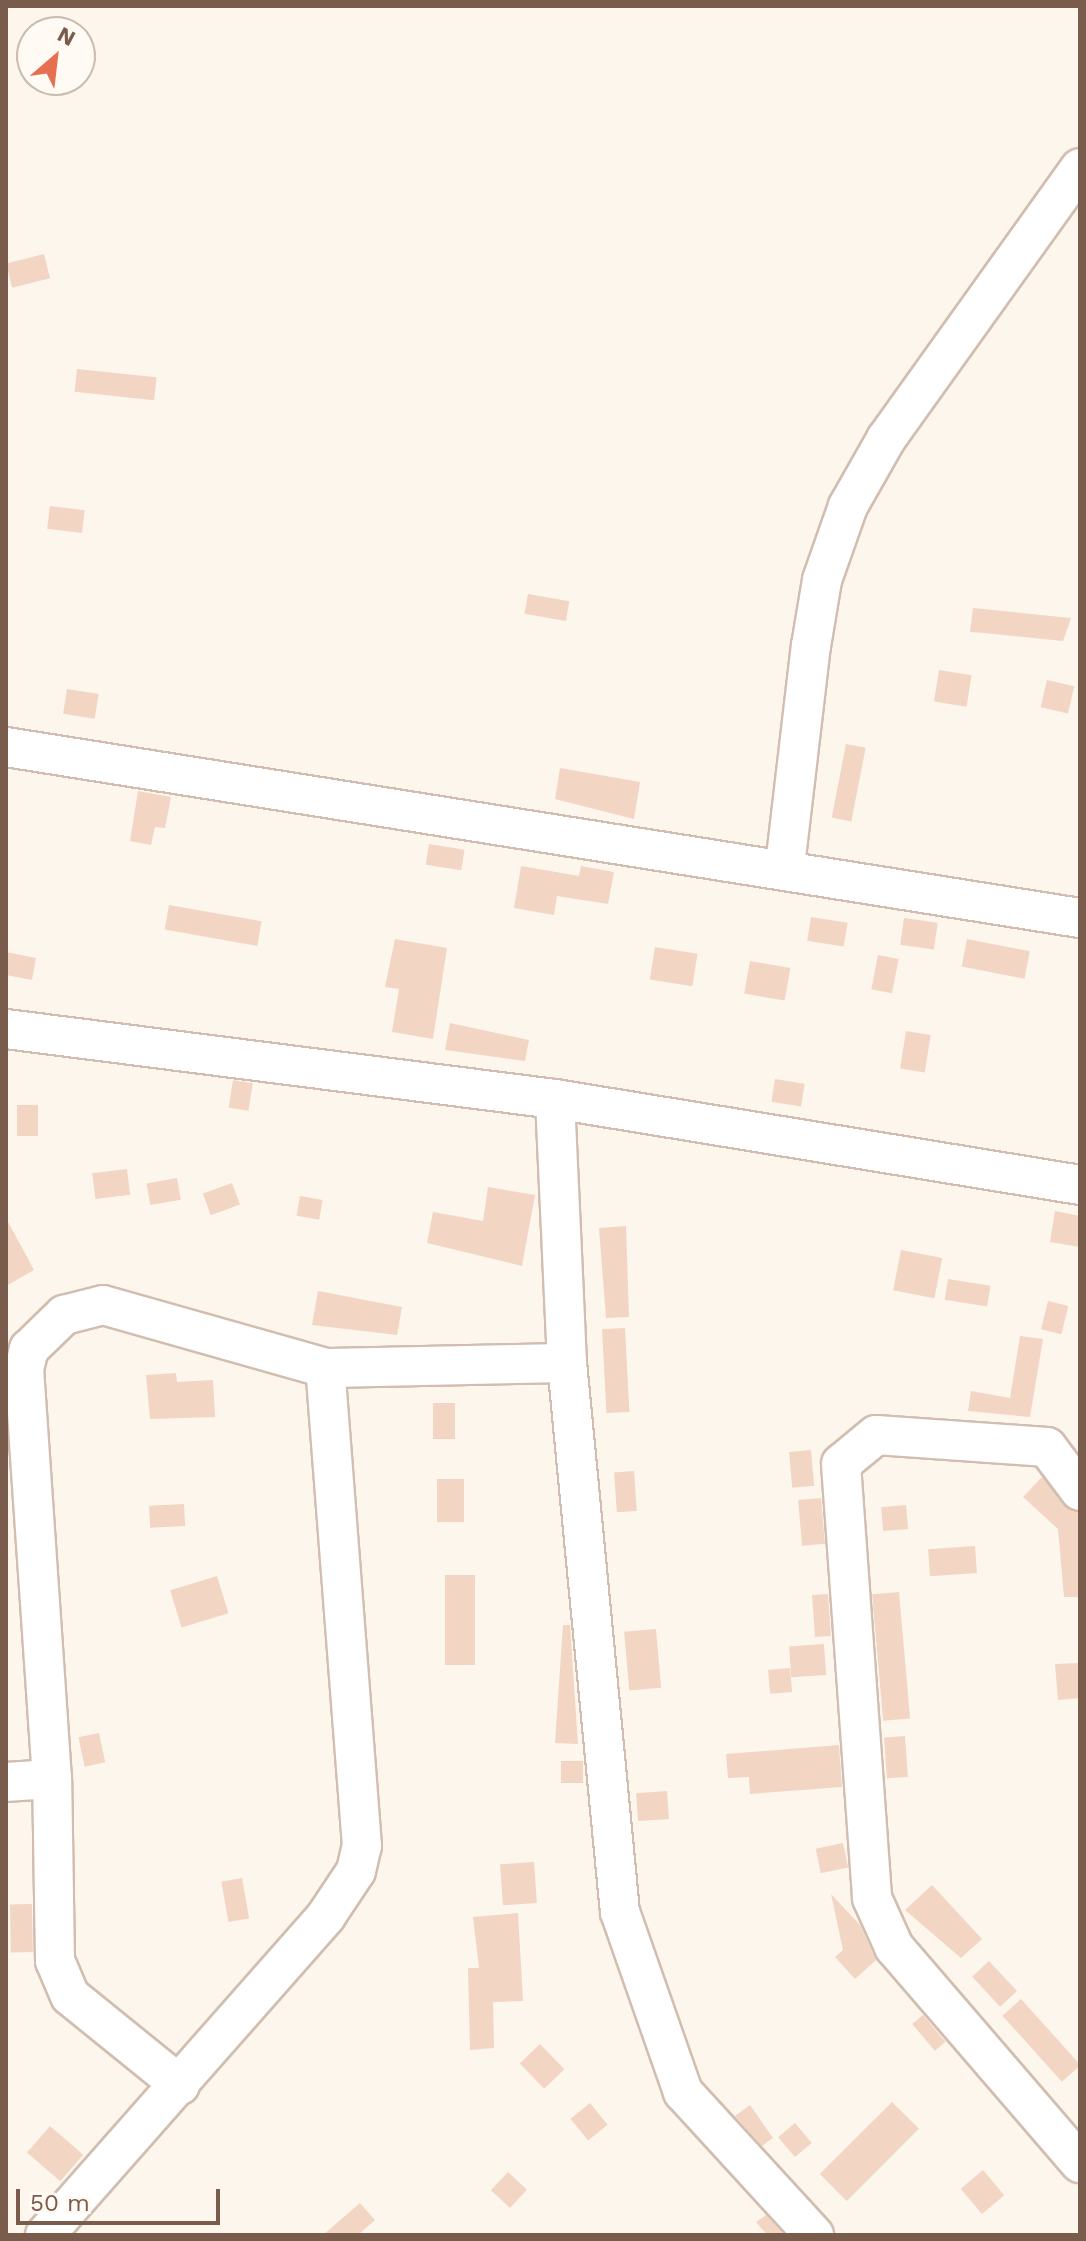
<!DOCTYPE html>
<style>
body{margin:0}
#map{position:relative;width:1086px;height:2241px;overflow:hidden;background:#fdf6ec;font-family:"Work Sans",sans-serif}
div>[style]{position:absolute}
.building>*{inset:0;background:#f3d5c3;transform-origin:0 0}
.roads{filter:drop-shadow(2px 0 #d1beb0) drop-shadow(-2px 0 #d1beb0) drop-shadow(0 2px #d1beb0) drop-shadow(0 -2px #d1beb0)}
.minor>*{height:38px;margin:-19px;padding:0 19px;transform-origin:19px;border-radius:19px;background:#fff}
span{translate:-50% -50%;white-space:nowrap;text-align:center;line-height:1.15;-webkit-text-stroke:8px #fffaf3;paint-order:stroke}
.frame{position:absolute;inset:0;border:8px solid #7a5c4d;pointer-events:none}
.north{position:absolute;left:16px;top:16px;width:80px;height:80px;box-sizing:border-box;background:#fffaf3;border:2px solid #cabbb1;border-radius:50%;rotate:28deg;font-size:22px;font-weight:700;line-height:32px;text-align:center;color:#7a5c4d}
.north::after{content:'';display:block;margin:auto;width:28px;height:36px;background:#e76f51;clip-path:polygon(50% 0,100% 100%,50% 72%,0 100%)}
.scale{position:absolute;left:16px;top:2189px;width:204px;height:36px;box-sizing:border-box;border:4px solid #7a5c4d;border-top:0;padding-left:10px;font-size:24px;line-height:28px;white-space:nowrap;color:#7a5c4d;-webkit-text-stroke:6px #fffaf3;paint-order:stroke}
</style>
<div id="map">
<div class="building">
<i style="left:44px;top:254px;width:25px;height:39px;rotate:76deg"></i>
<i style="left:77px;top:369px;width:80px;height:23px;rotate:6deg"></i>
<i style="left:50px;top:506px;width:35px;height:23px;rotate:7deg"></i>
<i style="left:528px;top:594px;width:42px;height:20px;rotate:10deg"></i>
<i style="clip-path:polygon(973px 608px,1071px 618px,1063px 641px,984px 633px,970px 632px)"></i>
<i style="left:939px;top:670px;width:33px;height:32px;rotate:9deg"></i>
<i style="left:1047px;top:680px;width:28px;height:28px;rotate:13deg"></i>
<i style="left:67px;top:689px;width:32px;height:25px;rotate:9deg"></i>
<i style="left:846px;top:744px;width:20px;height:75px;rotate:11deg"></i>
<i style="clip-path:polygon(560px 768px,640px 782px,634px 819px,555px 799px)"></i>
<i style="clip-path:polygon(138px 791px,171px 797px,165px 828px,155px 827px,151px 845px,130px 841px)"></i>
<i style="left:429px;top:844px;width:36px;height:21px;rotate:9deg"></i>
<i style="clip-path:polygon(521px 866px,579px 876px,581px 866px,614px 872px,608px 904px,557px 896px,554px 915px,514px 908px)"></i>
<i style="left:169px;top:905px;width:94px;height:25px;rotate:10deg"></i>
<i style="left:811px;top:917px;width:37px;height:24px;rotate:9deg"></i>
<i style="left:904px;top:918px;width:34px;height:27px;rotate:8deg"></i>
<i style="clip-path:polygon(395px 939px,447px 948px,433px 1039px,392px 1032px,399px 989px,385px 987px)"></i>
<i style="left:967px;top:939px;width:64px;height:28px;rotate:11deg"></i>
<i style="left:655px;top:947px;width:43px;height:33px;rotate:9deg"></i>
<i style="clip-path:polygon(6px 952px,36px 958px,32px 980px,6px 975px)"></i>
<i style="left:878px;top:955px;width:21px;height:35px;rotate:11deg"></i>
<i style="left:750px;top:961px;width:41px;height:33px;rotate:10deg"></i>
<i style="clip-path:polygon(450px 1023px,529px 1040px,525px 1061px,445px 1050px)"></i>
<i style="left:906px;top:1031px;width:25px;height:38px;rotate:9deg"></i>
<i style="left:775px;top:1079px;width:30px;height:23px;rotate:9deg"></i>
<i style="left:233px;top:1080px;width:20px;height:28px;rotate:9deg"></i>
<i style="left:17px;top:1105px;width:21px;height:31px"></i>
<i style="left:127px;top:1169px;width:26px;height:35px;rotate:83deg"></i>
<i style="left:177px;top:1178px;width:22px;height:31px;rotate:80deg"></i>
<i style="left:232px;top:1183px;width:23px;height:31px;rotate:70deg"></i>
<i style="clip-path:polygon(488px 1187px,535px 1195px,522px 1266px,427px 1243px,433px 1212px,483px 1221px)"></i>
<i style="left:300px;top:1196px;width:23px;height:20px;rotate:10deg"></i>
<i style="clip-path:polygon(1055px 1211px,1080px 1216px,1080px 1247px,1050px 1242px)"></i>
<i style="clip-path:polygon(6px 1218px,34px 1270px,6px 1286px)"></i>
<i style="clip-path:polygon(626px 1226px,629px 1317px,606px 1318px,599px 1228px)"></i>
<i style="left:901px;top:1250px;width:42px;height:41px;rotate:11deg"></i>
<i style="left:948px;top:1279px;width:43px;height:21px;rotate:9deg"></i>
<i style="clip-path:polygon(318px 1291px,402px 1307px,397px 1335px,312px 1325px)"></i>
<i style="left:1048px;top:1301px;width:21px;height:29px;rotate:14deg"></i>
<i style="left:625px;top:1328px;width:84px;height:23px;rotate:87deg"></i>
<i style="clip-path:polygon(1020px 1336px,1043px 1339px,1030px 1417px,968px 1411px,971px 1391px,1010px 1398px)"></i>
<i style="clip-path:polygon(176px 1373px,177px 1382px,213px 1380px,215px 1417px,150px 1419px,146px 1375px)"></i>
<i style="left:433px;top:1403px;width:22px;height:36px"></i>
<i style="left:811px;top:1450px;width:36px;height:22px;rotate:85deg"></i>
<i style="left:634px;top:1471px;width:40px;height:20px;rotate:86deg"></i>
<i style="clip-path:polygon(1042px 1477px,1079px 1512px,1080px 1597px,1064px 1597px,1058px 1529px,1023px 1497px)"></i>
<i style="left:437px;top:1479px;width:27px;height:43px"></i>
<i style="left:821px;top:1498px;width:46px;height:23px;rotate:85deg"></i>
<i style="left:184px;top:1504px;width:22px;height:35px;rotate:87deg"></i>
<i style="left:906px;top:1505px;width:24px;height:25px;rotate:85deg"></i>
<i style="left:975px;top:1546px;width:27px;height:47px;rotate:86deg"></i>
<i style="left:445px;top:1575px;width:30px;height:90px"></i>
<i style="left:217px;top:1576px;width:39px;height:49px;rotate:73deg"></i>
<i style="left:899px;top:1592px;width:127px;height:27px;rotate:85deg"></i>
<i style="left:828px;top:1594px;width:42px;height:16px;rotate:86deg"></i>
<i style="clip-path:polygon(563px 1625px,570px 1625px,578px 1744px,555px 1743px)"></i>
<i style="left:656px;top:1629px;width:59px;height:32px;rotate:85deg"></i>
<i style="left:824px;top:1644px;width:31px;height:35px;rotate:86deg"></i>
<i style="clip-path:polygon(1080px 1663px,1080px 1698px,1058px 1700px,1055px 1664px)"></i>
<i style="left:790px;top:1668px;width:24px;height:22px;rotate:85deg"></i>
<i style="left:99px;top:1733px;width:30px;height:21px;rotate:78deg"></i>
<i style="left:905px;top:1736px;width:41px;height:21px;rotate:86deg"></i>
<i style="clip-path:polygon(839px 1745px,842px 1787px,750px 1794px,749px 1777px,728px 1778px,726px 1754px)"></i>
<i style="left:561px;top:1761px;width:22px;height:22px"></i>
<i style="left:667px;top:1791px;width:28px;height:31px;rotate:86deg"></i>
<i style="left:843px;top:1843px;width:25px;height:28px;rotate:78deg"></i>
<i style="left:534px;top:1862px;width:41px;height:34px;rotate:86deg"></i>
<i style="left:242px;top:1878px;width:41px;height:21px;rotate:80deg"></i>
<i style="clip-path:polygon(932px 1885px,982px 1939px,961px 1958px,905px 1910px)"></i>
<i style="clip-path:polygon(831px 1894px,860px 1925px,876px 1960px,855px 1979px,835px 1957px,843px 1950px)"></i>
<i style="left:32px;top:1904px;width:48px;height:22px;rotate:89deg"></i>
<i style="clip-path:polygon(518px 1913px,523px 2001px,493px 2002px,494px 2048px,470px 2050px,468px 1968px,479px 1968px,473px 1917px)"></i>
<i style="left:989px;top:1961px;width:41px;height:23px;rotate:47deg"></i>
<i style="left:1021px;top:1999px;width:89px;height:25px;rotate:48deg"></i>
<i style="left:923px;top:2015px;width:35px;height:14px;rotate:50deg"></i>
<i style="left:540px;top:2044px;width:35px;height:28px;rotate:46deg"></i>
<i style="left:892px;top:2102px;width:38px;height:102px;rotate:45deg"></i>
<i style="left:590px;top:2103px;width:28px;height:25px;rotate:51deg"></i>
<i style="clip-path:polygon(750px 2105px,773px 2138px,762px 2146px,735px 2116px)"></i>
<i style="left:795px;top:2123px;width:26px;height:22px;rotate:50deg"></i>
<i style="left:50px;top:2126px;width:44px;height:35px;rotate:41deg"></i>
<i style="left:983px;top:2170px;width:33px;height:29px;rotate:50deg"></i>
<i style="left:508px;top:2172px;width:26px;height:25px;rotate:43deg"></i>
<i style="clip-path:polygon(360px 2203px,375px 2220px,358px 2235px,323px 2235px)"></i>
<i style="clip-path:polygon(766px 2215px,784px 2235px,767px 2235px,756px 2222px)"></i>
</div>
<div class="roads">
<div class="minor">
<i style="left:6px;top:747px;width:1088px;rotate:9.05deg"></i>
<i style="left:785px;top:866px;width:222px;rotate:-83.3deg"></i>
<i style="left:811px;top:646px;width:67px;rotate:-80.5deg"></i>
<i style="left:822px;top:580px;width:78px;rotate:-70.6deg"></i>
<i style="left:848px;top:506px;width:77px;rotate:-60.4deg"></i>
<i style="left:886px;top:439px;width:333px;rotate:-54.4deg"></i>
<i style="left:6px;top:1029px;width:553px;rotate:7.27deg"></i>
<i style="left:555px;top:1099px;width:532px;rotate:9.3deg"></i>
<i style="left:555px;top:1099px;width:264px;rotate:87.4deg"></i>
<i style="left:567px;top:1363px;width:552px;rotate:84.49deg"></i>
<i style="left:620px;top:1912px;width:191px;rotate:70.7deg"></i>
<i style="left:683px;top:2092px;width:194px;rotate:47.5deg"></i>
<i style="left:1080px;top:1491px;width:55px;rotate:-126.9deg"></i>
<i style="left:1047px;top:1447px;width:171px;rotate:-176deg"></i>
<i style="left:876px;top:1435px;width:45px;rotate:140.4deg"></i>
<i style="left:841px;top:1464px;width:435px;rotate:85.9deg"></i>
<i style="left:872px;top:1898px;width:54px;rotate:65.8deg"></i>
<i style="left:894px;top:1947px;width:285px;rotate:49.3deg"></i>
<i style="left:6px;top:1782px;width:46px;rotate:-3.7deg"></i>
<i style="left:180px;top:2085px;width:141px;rotate:-141deg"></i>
<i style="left:70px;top:1996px;width:38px;rotate:-113deg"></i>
<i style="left:55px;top:1961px;width:182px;rotate:-90.9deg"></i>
<i style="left:52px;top:1779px;width:411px;rotate:-93.9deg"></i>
<i style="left:24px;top:1369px;width:21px;rotate:-76deg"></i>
<i style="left:29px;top:1349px;width:49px;rotate:-44.2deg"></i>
<i style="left:64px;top:1315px;width:40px;rotate:-14.4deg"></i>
<i style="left:103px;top:1305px;width:231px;rotate:15.8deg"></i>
<i style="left:325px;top:1368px;width:242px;rotate:-1.2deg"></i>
<i style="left:45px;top:2235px;width:425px;rotate:-48.6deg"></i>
<i style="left:326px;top:1916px;width:54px;rotate:-56.3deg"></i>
<i style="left:356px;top:1871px;width:26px;rotate:-77deg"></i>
<i style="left:362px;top:1846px;width:479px;rotate:-94.4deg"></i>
</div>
</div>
<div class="frame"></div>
<div class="north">N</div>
<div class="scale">50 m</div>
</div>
